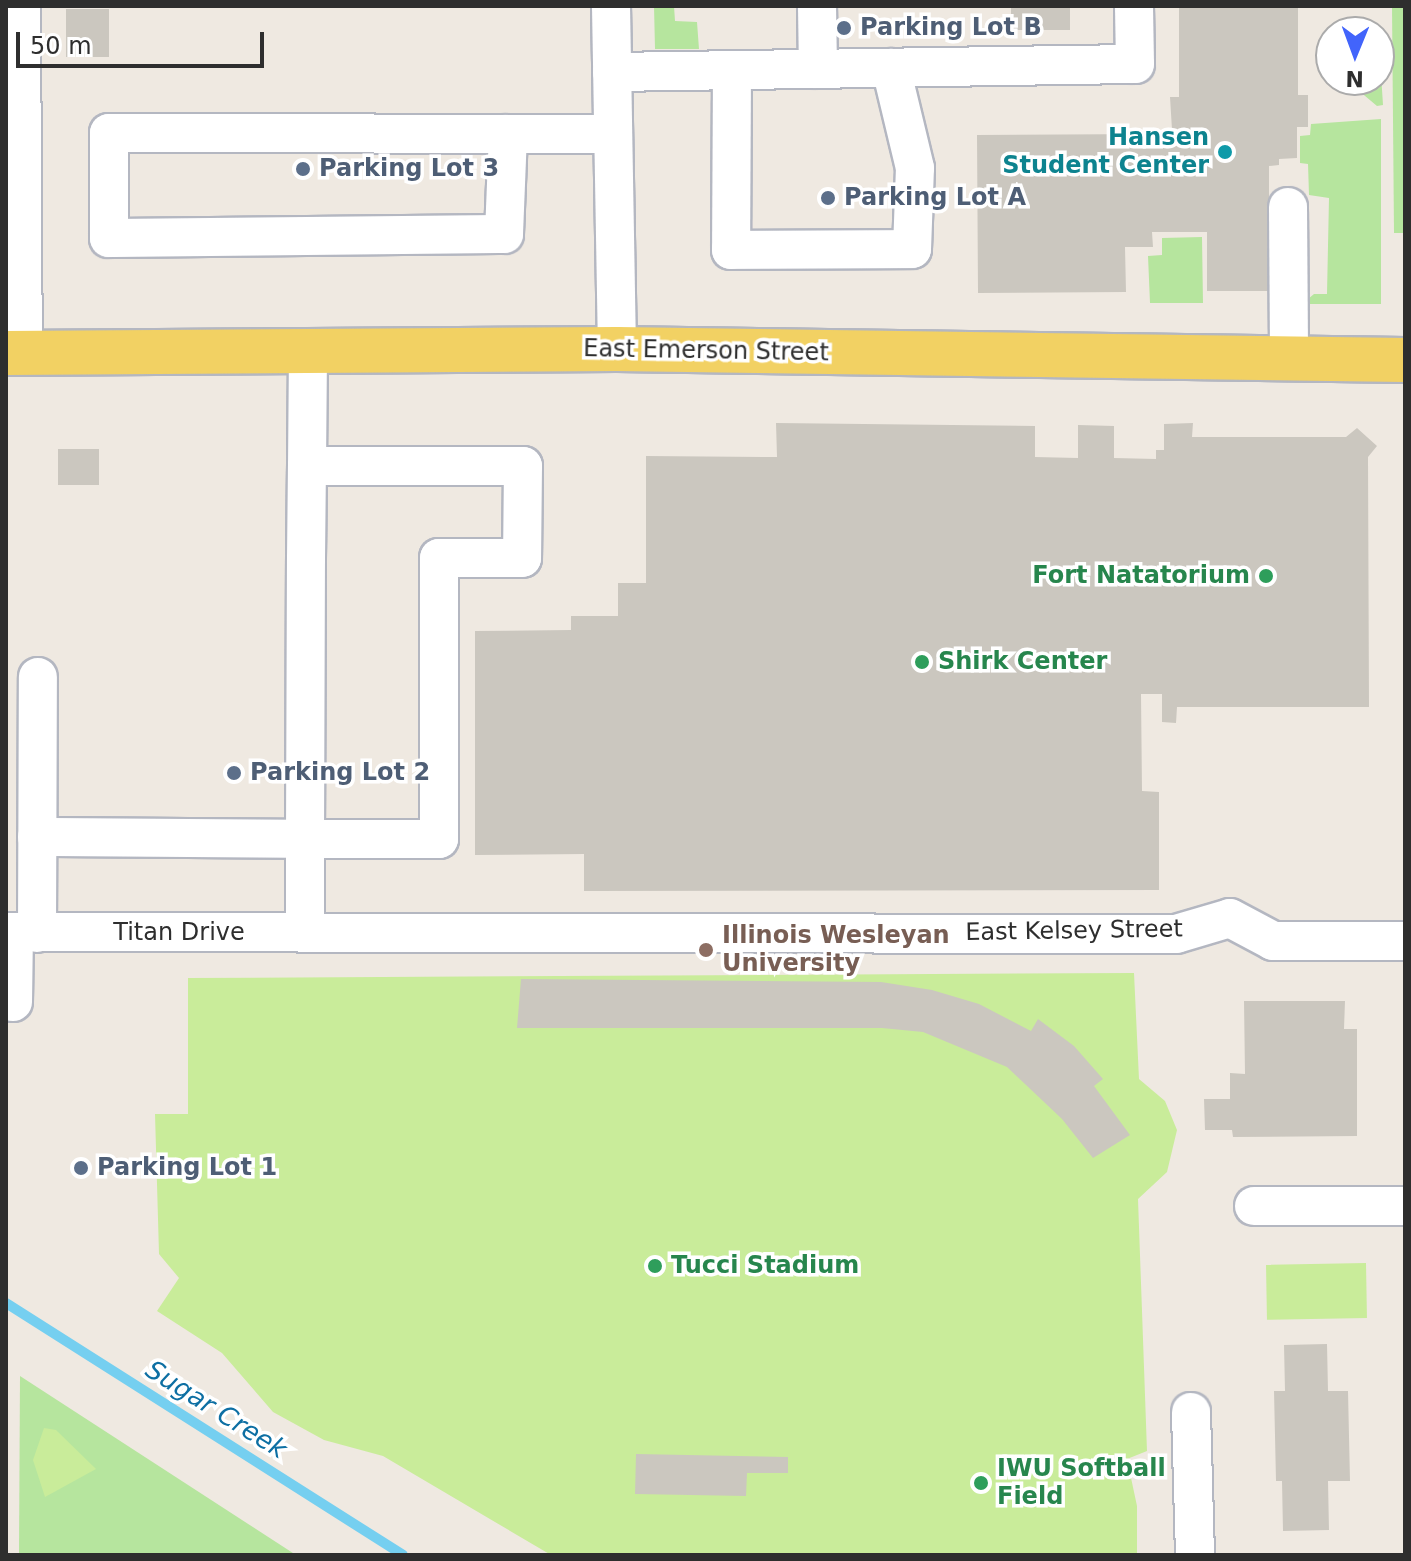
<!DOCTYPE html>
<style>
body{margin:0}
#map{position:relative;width:1411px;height:1561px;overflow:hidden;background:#efe9e1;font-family:"DejaVu Sans",sans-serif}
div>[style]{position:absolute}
.green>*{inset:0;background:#b6e59e}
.pitch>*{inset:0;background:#c9ec9a;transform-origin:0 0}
.stream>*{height:10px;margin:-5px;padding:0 5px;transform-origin:5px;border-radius:5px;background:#75cff0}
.building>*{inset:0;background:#cbc7bf;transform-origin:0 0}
.roads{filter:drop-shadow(2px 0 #b4b7c1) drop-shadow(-2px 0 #b4b7c1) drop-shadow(0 2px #b4b7c1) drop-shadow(0 -2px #b4b7c1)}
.minor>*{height:38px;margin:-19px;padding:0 19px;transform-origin:19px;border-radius:19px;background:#fff}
.major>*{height:44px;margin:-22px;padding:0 22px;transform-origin:22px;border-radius:22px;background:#f2d163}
.dots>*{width:22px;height:22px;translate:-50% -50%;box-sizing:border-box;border:4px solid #fff;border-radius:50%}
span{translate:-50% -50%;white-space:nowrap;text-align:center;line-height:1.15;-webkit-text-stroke:7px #fff;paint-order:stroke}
.service-label{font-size:24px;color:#4e5e75;font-weight:700}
.left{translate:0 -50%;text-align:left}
.culture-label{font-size:24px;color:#0d838f;font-weight:700}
.right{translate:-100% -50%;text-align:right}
.street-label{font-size:24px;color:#2e2e2e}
.leisure-label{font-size:24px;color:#27864d;font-weight:700}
.education-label{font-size:24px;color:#785e54;font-weight:700}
.water-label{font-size:26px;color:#0d6fa3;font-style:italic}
.frame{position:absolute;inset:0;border:8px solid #2e2e2e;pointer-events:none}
.north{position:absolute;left:1315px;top:16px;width:80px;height:80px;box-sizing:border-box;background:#fff;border:2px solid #ababab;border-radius:50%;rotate:181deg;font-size:22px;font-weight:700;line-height:32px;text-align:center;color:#2e2e2e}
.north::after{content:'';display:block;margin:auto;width:28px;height:36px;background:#4264fb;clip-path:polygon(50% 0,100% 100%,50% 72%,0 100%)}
.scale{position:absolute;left:16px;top:32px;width:248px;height:36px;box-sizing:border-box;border:4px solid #2e2e2e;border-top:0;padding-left:10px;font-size:24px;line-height:28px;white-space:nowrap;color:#2e2e2e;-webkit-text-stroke:6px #fff;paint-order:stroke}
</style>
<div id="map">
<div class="green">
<i style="clip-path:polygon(654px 6px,674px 6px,675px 21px,697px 22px,699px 49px,655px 49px)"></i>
<i style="clip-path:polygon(1392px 6px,1405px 6px,1405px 233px,1394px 233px)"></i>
<i style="clip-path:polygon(1379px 42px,1383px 105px,1377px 106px,1346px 80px,1379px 80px)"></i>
<i style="clip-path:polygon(1381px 119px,1381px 304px,1302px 304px,1314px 294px,1327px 294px,1329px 198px,1309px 195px,1308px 164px,1300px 163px,1300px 136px,1310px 135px,1311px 124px)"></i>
<i style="clip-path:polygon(1202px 237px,1203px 303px,1150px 303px,1148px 256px,1162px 255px,1162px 238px)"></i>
<i style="clip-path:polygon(20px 1376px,296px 1555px,19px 1555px)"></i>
</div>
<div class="pitch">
<i style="clip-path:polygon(1134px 973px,1139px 1079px,1165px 1101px,1177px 1130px,1167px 1172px,1138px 1199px,1147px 1451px,1127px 1459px,1137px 1506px,1137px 1555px,551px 1555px,383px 1456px,324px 1440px,273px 1412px,222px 1353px,157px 1311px,179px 1278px,159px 1254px,155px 1114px,188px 1114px,188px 978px)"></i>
<i style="left:1366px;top:1263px;width:55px;height:100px;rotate:89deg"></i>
<i style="clip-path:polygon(44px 1428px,56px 1430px,96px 1469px,45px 1497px,33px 1460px)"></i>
</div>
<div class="stream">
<i style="left:6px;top:1303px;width:470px;rotate:32.4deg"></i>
</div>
<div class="building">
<i style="left:1011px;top:6px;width:59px;height:24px"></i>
<i style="clip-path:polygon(1179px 6px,1298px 6px,1298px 95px,1308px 95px,1308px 127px,1297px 127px,1297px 158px,1279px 159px,1279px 165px,1269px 166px,1269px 291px,1207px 291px,1207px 232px,1152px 232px,1153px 247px,1125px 247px,1126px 292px,978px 293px,977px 135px,1152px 134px,1153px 146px,1173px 146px,1170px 97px,1179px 97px)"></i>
<i style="left:66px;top:9px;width:43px;height:48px"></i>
<i style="clip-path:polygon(776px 423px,1035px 426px,1035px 457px,1078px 458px,1078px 425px,1114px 426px,1114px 458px,1156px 459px,1156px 450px,1164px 450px,1164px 424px,1193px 423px,1192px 437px,1346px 437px,1357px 428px,1377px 446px,1368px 457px,1369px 707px,1177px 707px,1176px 723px,1162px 722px,1162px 694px,1141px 694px,1142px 791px,1159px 792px,1159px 890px,584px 891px,584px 854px,475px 855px,475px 631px,571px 630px,571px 616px,618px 616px,618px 583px,646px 583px,646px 456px,777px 457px)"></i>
<i style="left:58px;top:449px;width:41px;height:36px"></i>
<i style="clip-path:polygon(521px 979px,881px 982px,932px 990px,979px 1004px,1031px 1031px,1038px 1019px,1074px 1046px,1103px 1079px,1094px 1086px,1130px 1135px,1093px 1158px,1062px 1119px,1007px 1067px,923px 1032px,882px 1028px,517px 1028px)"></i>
<i style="clip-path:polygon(1244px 1001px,1345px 1001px,1344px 1029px,1357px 1029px,1357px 1136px,1233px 1137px,1232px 1130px,1205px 1130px,1204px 1099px,1230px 1099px,1230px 1073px,1245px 1074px)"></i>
<i style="clip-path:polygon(1327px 1344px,1328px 1391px,1348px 1391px,1350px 1481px,1328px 1481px,1329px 1530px,1283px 1531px,1282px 1481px,1276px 1481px,1274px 1391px,1285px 1391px,1284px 1345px)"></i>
<i style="clip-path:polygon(636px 1454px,788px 1457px,788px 1473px,747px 1473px,746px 1496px,635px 1494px)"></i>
</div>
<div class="roads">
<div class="minor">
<i style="left:21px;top:6px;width:347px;rotate:89.7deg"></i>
<i style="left:611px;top:6px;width:343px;rotate:89deg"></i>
<i style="left:817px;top:6px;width:63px;rotate:89.1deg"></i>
<i style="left:732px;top:71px;width:179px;rotate:90.3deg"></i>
<i style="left:731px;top:250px;width:181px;rotate:-0.3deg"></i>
<i style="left:912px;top:249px;width:81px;rotate:-87.9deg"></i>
<i style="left:915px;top:168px;width:103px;rotate:-103.5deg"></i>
<i style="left:612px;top:72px;width:523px;rotate:-0.88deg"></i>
<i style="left:1135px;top:64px;width:58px;rotate:-91deg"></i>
<i style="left:508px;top:134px;width:100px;rotate:92.3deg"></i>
<i style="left:504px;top:234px;width:395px;rotate:179.4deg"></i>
<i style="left:109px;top:238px;width:105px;rotate:-90deg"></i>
<i style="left:109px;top:133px;width:504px;rotate:0.11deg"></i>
<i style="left:1288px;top:207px;width:152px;rotate:89.6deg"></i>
<i style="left:307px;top:466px;width:216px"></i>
<i style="left:523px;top:466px;width:92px;rotate:90.6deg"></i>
<i style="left:522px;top:558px;width:83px;rotate:180deg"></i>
<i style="left:439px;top:558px;width:281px;rotate:90deg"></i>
<i style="left:439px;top:839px;width:134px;rotate:180deg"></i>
<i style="left:305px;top:839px;width:280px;rotate:-89.8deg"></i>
<i style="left:306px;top:559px;width:93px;rotate:-89.4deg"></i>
<i style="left:307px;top:466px;width:113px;rotate:-89.5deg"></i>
<i style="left:37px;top:837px;width:268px;rotate:0.4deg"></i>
<i style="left:305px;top:839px;width:94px;rotate:90deg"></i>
<i style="left:6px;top:932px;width:1170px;rotate:0.1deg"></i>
<i style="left:1176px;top:934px;width:56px;rotate:-16.5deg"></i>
<i style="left:1230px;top:918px;width:49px;rotate:28.1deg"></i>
<i style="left:1273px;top:941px;width:132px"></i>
<i style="left:37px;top:933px;width:256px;rotate:-89.8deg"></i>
<i style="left:13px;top:1002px;width:70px;rotate:-89.2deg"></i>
<i style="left:1254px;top:1206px;width:151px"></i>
<i style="left:1191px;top:1412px;width:143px;rotate:88.4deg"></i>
</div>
<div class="major">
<i style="left:6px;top:353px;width:611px;rotate:-0.38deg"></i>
<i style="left:617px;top:349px;width:788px;rotate:0.8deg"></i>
</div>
</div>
<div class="dots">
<i style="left:844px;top:28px;background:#5c6f8a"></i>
<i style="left:1225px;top:152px;background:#0f9aa8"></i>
<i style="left:303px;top:169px;background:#5c6f8a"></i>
<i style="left:828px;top:198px;background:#5c6f8a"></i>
<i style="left:1266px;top:576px;background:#2e9e5b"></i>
<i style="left:922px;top:662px;background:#2e9e5b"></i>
<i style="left:234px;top:773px;background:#5c6f8a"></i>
<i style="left:706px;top:950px;background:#8d6e63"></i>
<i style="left:81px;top:1168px;background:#5c6f8a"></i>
<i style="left:655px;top:1266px;background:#2e9e5b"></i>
<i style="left:981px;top:1483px;background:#2e9e5b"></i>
</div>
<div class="service-label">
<span class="left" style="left:860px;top:28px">Parking Lot B</span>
<span class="left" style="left:319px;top:169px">Parking Lot 3</span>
<span class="left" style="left:844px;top:198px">Parking Lot A</span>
<span class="left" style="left:250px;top:773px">Parking Lot 2</span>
<span class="left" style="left:97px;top:1168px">Parking Lot 1</span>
</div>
<div class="culture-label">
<span class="right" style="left:1209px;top:152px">Hansen<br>Student Center</span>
</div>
<div class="street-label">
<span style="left:706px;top:351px;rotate:1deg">East Emerson Street</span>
<span style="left:1074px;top:931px;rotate:-1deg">East Kelsey Street</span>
<span style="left:179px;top:933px">Titan Drive</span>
</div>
<div class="leisure-label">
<span class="right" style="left:1250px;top:576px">Fort Natatorium</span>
<span class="left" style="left:938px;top:662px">Shirk Center</span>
<span class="left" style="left:671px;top:1266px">Tucci Stadium</span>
<span class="left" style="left:997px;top:1483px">IWU Softball<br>Field</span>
</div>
<div class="education-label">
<span class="left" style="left:722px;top:950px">Illinois Wesleyan<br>University</span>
</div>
<div class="water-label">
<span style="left:216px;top:1410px;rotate:32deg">Sugar Creek</span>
</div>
<div class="frame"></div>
<div class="north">N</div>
<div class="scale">50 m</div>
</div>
